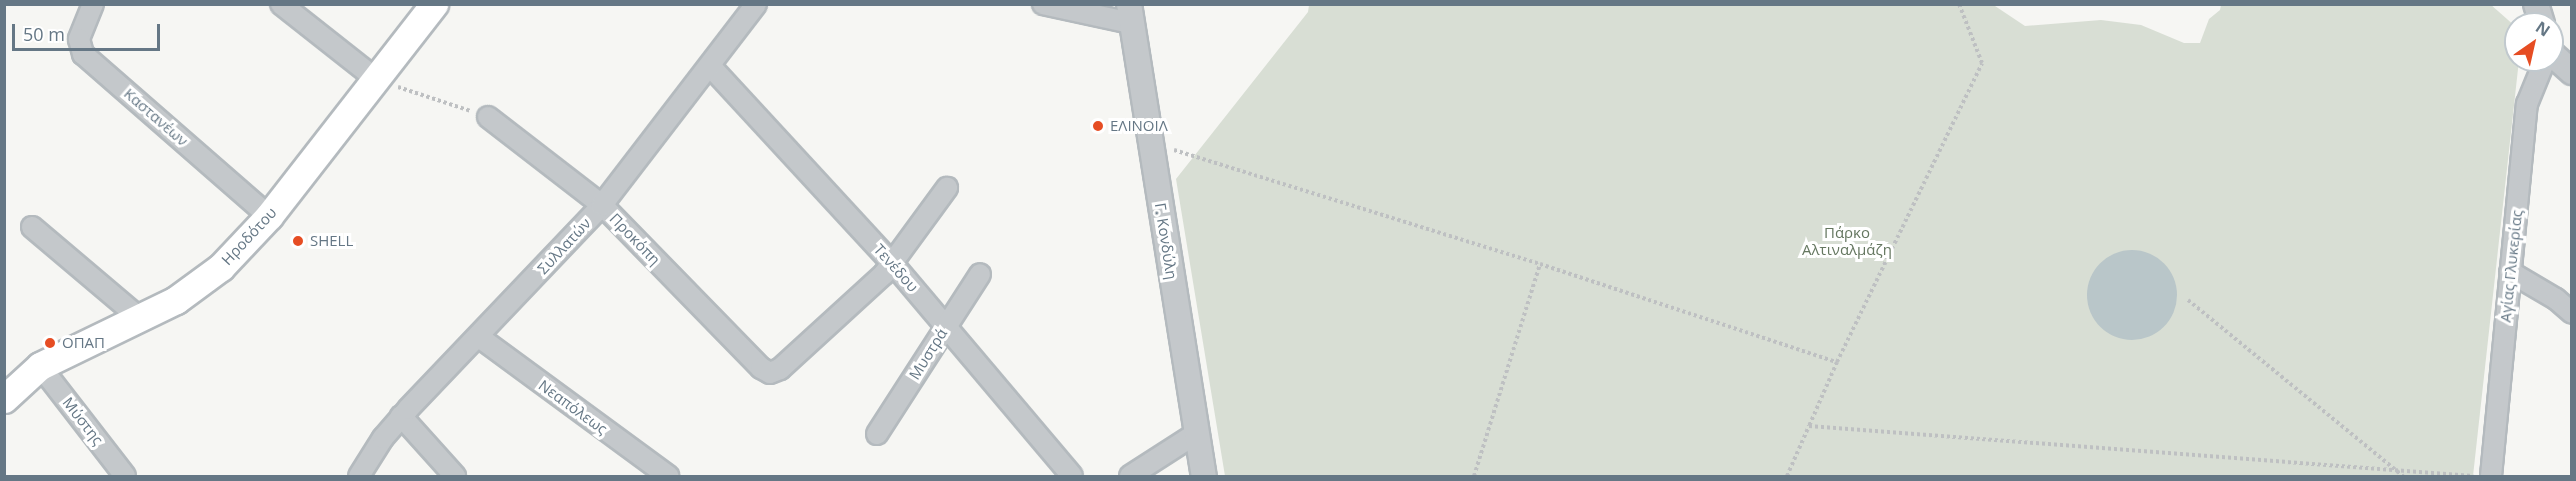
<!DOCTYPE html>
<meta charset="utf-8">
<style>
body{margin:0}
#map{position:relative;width:2576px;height:481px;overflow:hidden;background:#f6f6f3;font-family:"Open Sans",sans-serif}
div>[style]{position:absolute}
.green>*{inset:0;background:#d8ded4}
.water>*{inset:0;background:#b9c6c9}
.round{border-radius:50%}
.path>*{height:4px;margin-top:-2px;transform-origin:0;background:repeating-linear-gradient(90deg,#bec0c2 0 3px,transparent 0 6px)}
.roads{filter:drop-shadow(2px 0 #b4babe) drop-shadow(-2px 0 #b4babe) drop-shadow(0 2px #b4babe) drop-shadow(0 -2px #b4babe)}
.minor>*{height:20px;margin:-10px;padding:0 10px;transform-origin:10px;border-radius:10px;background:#c4c8cb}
.tertiary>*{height:24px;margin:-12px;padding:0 12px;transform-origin:12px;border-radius:12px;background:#c4c8cb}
.secondary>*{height:27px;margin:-13.5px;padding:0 13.5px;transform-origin:13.5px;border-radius:13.5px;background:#fff}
.dots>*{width:16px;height:16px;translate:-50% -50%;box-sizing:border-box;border:3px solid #fff;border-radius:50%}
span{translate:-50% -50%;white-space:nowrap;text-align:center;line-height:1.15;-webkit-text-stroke:6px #fff;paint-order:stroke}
.street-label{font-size:15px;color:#657785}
.poi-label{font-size:15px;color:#657785}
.left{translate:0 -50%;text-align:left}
.park-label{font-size:15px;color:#657760}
.frame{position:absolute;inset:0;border:6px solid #657785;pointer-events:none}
.north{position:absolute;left:2504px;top:12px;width:60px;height:60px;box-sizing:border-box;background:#fff;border:2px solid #c1c9ce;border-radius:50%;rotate:34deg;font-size:16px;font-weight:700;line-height:24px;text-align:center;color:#657785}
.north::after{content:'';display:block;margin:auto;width:21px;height:27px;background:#e64d23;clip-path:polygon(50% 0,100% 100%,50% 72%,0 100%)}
.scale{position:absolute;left:12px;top:24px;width:148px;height:27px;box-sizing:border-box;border:3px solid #657785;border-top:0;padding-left:8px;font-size:18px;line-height:21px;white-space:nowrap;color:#657785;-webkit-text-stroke:4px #fff;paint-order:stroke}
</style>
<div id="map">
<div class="green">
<i style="clip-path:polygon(1992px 4px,2025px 26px,2101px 20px,2141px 25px,2184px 43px,2200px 43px,2209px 19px,2220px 10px,2221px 5px,2490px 4px,2516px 27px,2519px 60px,2473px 476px,1225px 476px,1176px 179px,1308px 12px,1309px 5px)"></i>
</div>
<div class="water">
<i class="round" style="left:2087px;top:250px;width:90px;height:90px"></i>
</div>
<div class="path">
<i style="left:398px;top:87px;width:77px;rotate:18.2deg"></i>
<i style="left:1174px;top:150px;width:383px;rotate:17.3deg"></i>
<i style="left:2188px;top:300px;width:278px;rotate:39.3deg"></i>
<i style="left:1837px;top:362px;width:332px;rotate:-64.1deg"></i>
<i style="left:1982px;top:63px;width:63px;rotate:-111.3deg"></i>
<i style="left:1474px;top:476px;width:222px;rotate:-72.7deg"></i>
<i style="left:1540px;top:264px;width:313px;rotate:18.3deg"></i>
<i style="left:1837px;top:362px;width:70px;rotate:113.6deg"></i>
<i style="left:1787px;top:476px;width:55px;rotate:-66.3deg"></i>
<i style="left:1809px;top:426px;width:666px;rotate:4.31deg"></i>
</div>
<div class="roads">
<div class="minor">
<i style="left:93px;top:4px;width:38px;rotate:112deg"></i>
<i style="left:79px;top:39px;width:16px;rotate:75deg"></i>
<i style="left:83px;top:54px;width:247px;rotate:41.1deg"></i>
<i style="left:281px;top:4px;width:121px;rotate:38.3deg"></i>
<i style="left:1043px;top:4px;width:90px;rotate:12.2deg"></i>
<i style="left:711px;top:67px;width:268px;rotate:47.3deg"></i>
<i style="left:893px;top:264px;width:277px;rotate:49.8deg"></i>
<i style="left:488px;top:117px;width:144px;rotate:37.7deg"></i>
<i style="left:602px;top:205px;width:228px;rotate:45.7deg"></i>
<i style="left:761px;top:368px;width:10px;rotate:29deg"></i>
<i style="left:770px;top:373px;width:11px;rotate:-22deg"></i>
<i style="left:780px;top:369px;width:141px;rotate:-42.4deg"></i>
<i style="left:884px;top:274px;width:107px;rotate:-53.8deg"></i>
<i style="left:32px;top:227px;width:143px;rotate:40.2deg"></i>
<i style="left:2510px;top:272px;width:53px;rotate:30.4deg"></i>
<i style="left:2556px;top:299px;width:21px;rotate:41deg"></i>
<i style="left:479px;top:337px;width:235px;rotate:36.3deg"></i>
<i style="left:40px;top:366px;width:139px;rotate:52.3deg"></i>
<i style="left:401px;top:416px;width:81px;rotate:48deg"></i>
<i style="left:877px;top:434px;width:190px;rotate:-57.2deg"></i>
<i style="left:359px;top:476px;width:45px;rotate:-57.7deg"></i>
<i style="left:383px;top:438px;width:38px;rotate:-49deg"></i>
<i style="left:408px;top:409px;width:282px;rotate:-46.4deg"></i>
<i style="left:602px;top:205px;width:253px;rotate:-52.5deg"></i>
<i style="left:1130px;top:476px;width:80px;rotate:-32.7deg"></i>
<i style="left:2491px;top:476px;width:374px;rotate:-84.5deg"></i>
<i style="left:2527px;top:104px;width:48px;rotate:-67.8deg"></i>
</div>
<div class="tertiary">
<i style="left:1129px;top:4px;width:478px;rotate:81deg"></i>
<i style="left:2536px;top:4px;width:21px;rotate:73deg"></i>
<i style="left:2552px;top:54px;width:27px;rotate:42deg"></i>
</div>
<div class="secondary">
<i style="left:4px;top:399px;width:49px;rotate:-42.5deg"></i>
<i style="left:40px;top:366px;width:151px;rotate:-25.9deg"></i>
<i style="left:176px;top:300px;width:56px;rotate:-36.3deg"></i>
<i style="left:221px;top:267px;width:70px;rotate:-46.7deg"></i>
<i style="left:269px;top:216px;width:269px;rotate:-52.1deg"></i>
</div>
</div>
<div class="dots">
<i style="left:1098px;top:126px;background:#e64d23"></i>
<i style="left:298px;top:241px;background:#e64d23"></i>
<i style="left:50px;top:343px;background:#e64d23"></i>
</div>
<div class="street-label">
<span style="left:156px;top:117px;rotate:41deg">Καστανέων</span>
<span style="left:249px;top:236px;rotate:-47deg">Ηροδότου</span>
<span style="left:635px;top:239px;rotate:46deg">Προκόπη</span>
<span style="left:1166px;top:241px;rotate:81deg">Γ. Κονδύλη</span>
<span style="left:564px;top:246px;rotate:-47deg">Συλλατών</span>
<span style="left:2511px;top:266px;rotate:-84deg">Αγίας Γλυκερίας</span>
<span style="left:896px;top:268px;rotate:48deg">Τενέδου</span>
<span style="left:928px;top:354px;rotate:-58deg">Μυστρά</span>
<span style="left:573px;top:407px;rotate:36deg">Νεαπόλεως</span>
<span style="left:83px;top:421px;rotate:52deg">Μύστης</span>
</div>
<div class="poi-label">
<span class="left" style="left:1110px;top:126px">ΕΛΙΝΟΙΛ</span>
<span class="left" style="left:310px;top:241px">SHELL</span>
<span class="left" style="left:62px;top:343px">ΟΠΑΠ</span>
</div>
<div class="park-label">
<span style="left:1847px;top:241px">Πάρκο<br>Αλτιναλμάζη</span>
</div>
<div class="frame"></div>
<div class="north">N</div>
<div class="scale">50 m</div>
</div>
